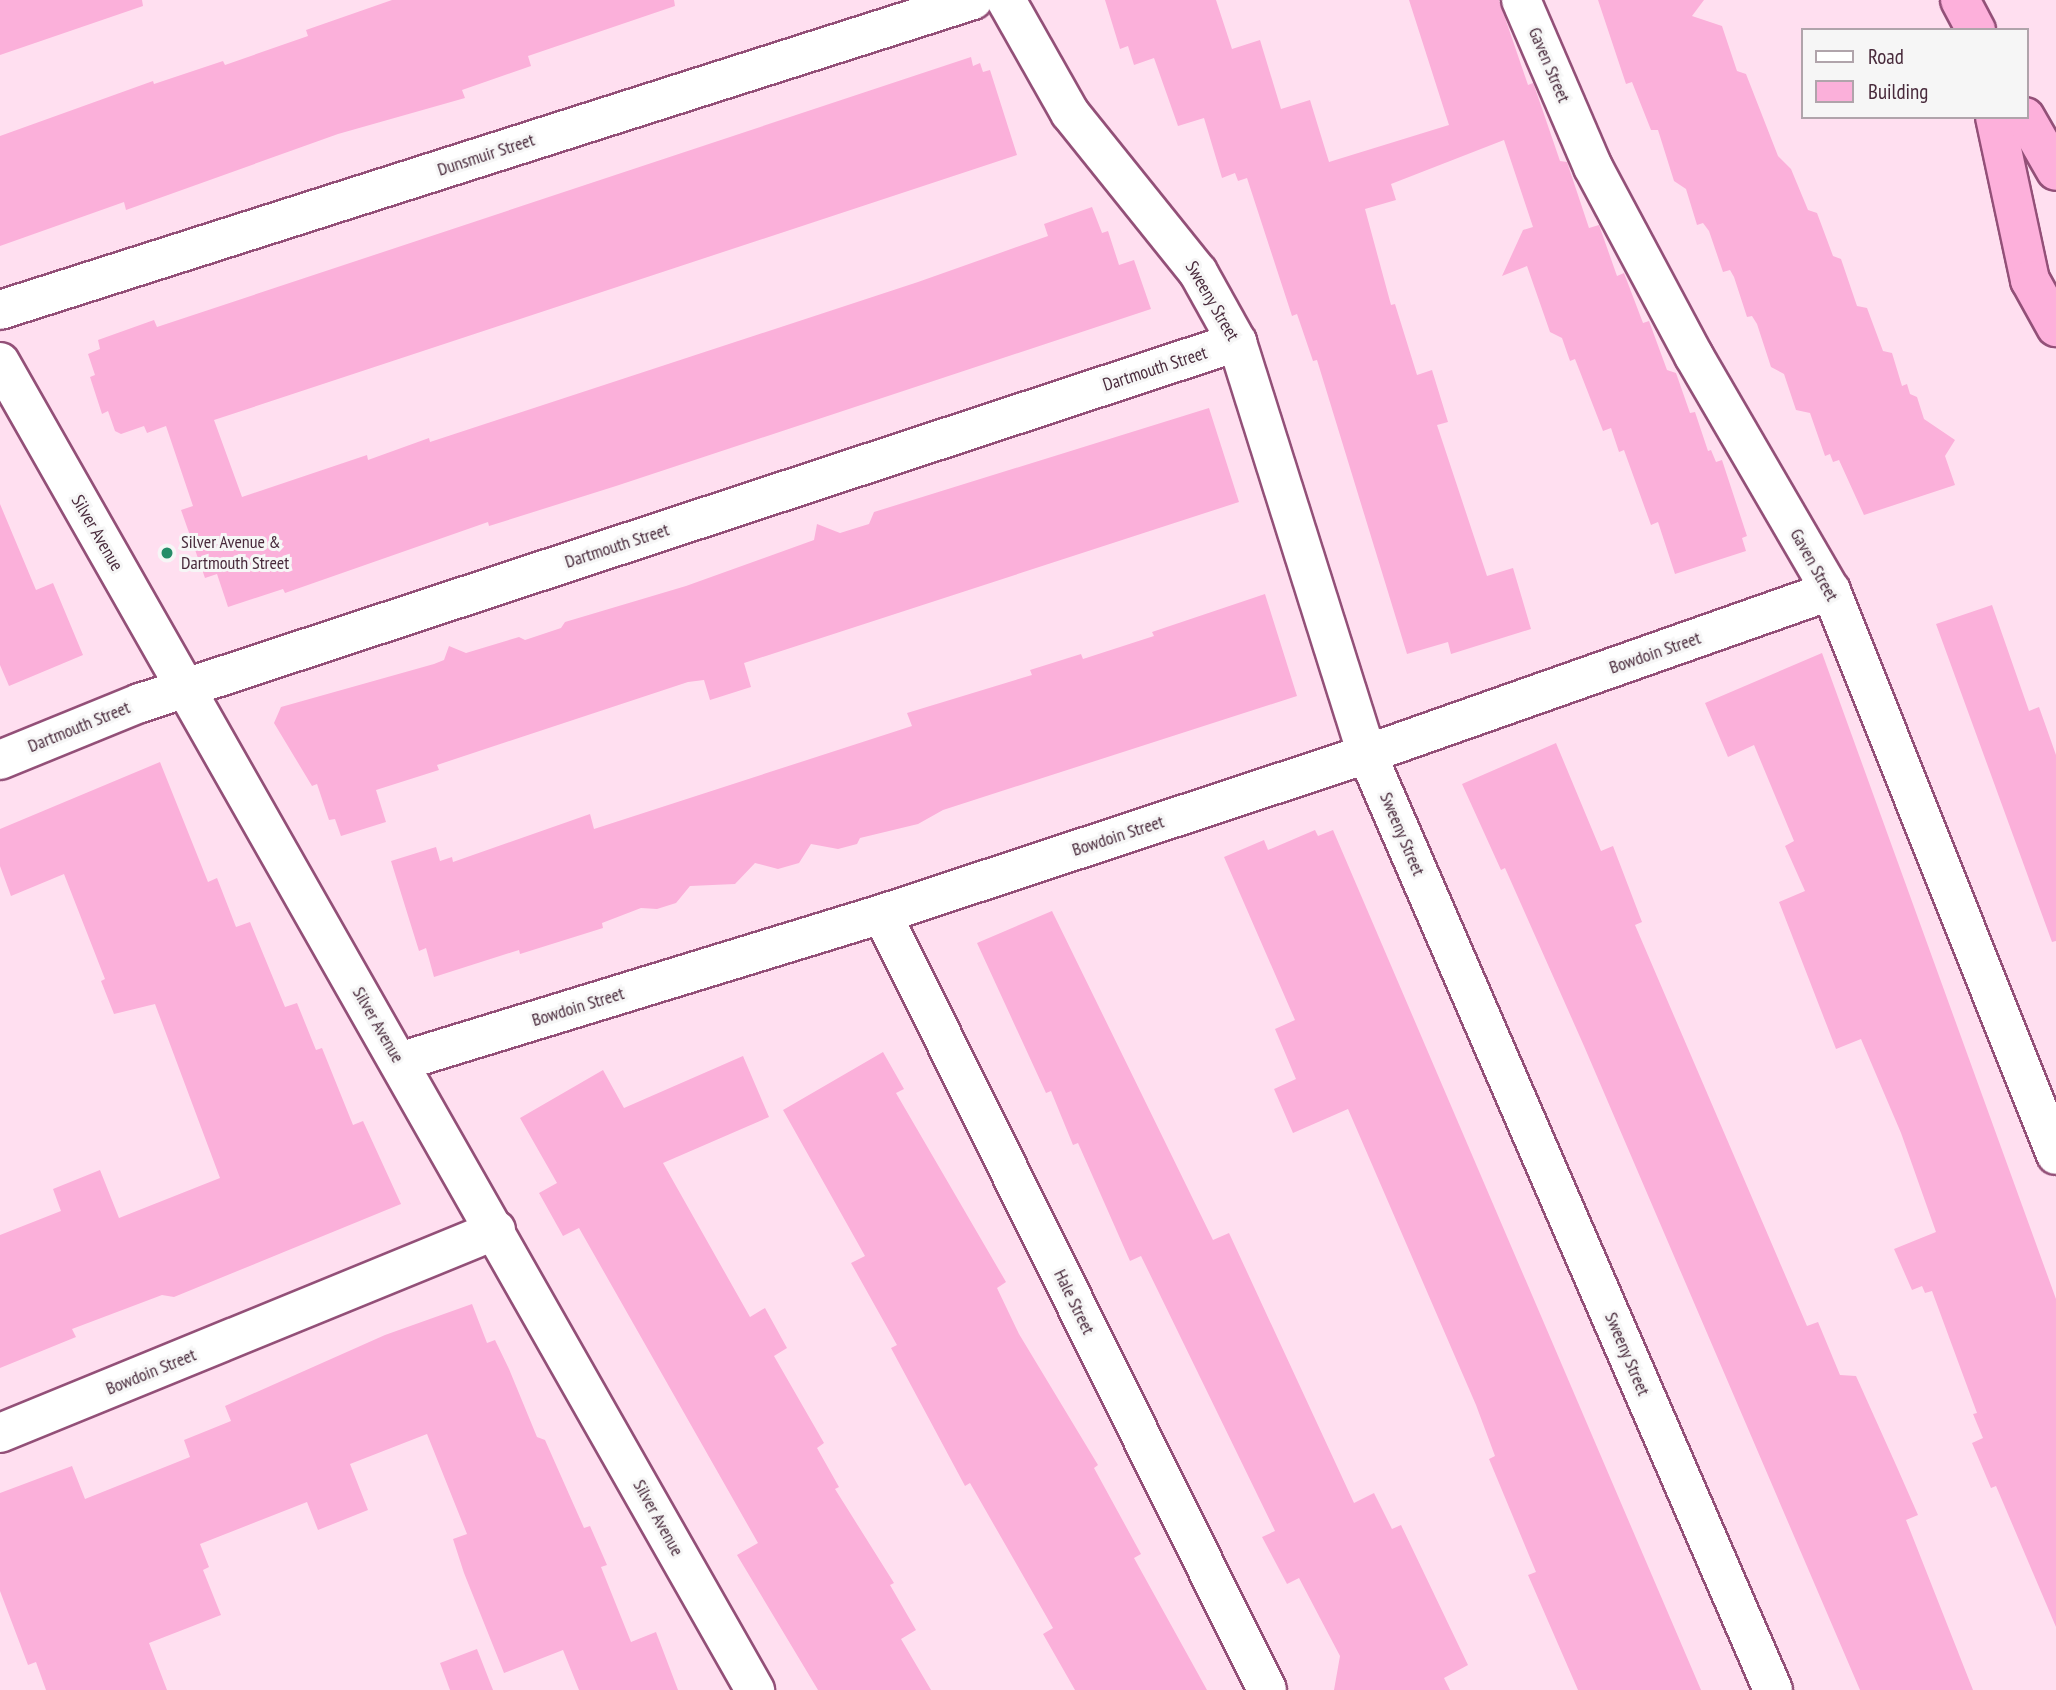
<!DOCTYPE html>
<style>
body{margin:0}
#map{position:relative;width:2056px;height:1690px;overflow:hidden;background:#ffdff0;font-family:"PT Sans Narrow",sans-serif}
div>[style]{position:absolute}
.building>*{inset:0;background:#fbb0da}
.roads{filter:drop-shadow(2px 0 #935078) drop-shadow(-2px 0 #935078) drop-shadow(0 2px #935078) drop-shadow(0 -2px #935078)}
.minor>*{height:38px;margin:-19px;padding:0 19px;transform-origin:19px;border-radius:19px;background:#fff}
.secondary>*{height:38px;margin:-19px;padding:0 19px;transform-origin:19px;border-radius:19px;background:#fff}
.motorway>*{height:38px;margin:-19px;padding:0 19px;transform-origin:19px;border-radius:19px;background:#fdb0db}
.dots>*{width:19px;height:19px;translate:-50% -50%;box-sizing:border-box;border:4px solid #f6f6f6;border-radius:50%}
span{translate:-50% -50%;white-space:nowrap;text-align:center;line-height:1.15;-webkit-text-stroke:6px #f6f6f6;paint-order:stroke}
.street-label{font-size:18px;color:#482a3b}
.poi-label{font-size:18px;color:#482a3b}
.left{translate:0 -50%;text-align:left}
.legend{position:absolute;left:1801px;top:28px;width:228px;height:91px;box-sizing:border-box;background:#f6f6f6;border:2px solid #b0a4ab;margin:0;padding:9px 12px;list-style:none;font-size:21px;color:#482a3b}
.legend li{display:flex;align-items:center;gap:14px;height:35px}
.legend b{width:35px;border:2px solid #b0a4ab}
</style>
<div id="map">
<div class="building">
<i style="clip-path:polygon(0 0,142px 0,143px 6px,0 55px)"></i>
<i style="clip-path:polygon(392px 0,674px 0,675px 6px,528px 56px,531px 66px,462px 90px,465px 98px,338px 134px,126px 210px,124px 202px,0 246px,0 136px,153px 81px,154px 84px,223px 61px,225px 65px,308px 36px,306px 30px)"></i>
<i style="clip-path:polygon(1105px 0,1216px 0,1232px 49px,1260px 40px,1281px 109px,1310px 100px,1329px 162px,1449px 125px,1409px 0,1499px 0,1528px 85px,1533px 83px,1535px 88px,1560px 161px,1567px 162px,1589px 228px,1599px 225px,1617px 276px,1624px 273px,1643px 323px,1649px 321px,1667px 370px,1676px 373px,1690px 413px,1695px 412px,1708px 451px,1711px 450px,1716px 462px,1722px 460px,1747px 536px,1742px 538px,1746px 551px,1675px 574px,1658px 522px,1651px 525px,1624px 450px,1619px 452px,1611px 428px,1603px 431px,1575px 359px,1570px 361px,1562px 338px,1550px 332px,1527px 266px,1502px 276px,1523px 230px,1533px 227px,1504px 140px,1391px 184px,1396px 200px,1365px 209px,1391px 305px,1395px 304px,1417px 375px,1432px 370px,1448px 422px,1437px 425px,1487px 576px,1513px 568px,1531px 629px,1451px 654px,1448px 642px,1407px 654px,1317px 360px,1313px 361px,1297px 314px,1292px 316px,1247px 178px,1238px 181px,1235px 173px,1222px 178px,1204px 118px,1178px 126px,1154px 58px,1134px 65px,1128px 46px,1120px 49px)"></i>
<i style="clip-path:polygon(1598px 0,1704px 0,1692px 16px,1722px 26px,1737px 71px,1746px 74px,1778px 156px,1791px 169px,1808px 210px,1817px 213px,1833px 256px,1841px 259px,1857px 306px,1867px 308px,1883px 351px,1892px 353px,1902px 386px,1907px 384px,1910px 394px,1917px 397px,1924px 419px,1955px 440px,1945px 456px,1955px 485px,1864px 515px,1839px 460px,1833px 462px,1830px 454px,1825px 456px,1810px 413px,1796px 410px,1784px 374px,1771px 367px,1757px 324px,1752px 316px,1747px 317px,1734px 277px,1730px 270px,1723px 272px,1709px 231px,1703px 223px,1697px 225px,1686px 189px,1674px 181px,1658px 130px,1651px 130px,1632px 82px,1626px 84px)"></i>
<i style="clip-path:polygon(971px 57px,973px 66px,980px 63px,983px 72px,990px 70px,1017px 155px,214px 420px,242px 497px,367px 455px,368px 460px,429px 438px,430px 442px,918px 282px,1048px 236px,1044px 224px,1092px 207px,1102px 233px,1108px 231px,1119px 265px,1134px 260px,1151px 309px,616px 486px,489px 526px,488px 522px,285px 593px,283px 589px,228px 607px,217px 574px,205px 578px,181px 510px,193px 506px,166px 426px,147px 433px,144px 426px,121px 434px,115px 431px,108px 411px,102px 414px,90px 377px,95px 375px,88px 354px,100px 349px,98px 340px,154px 320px,157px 327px)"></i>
<i style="clip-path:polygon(1209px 408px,1239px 502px,744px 663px,751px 687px,710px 700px,704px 680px,688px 682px,437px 765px,439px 770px,376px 790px,386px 822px,341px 836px,335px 819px,329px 820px,317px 784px,312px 786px,274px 723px,281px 707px,434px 664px,444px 660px,449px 646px,466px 653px,519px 637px,525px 640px,561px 628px,565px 622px,686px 586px,814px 540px,817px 524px,840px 533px,869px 524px,874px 512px)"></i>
<i style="clip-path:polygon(0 504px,36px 590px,53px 583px,83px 655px,9px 686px,0 665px)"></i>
<i style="clip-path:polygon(1265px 594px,1297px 696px,943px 810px,918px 824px,860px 838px,857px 844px,838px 849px,811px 844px,799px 863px,778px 869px,755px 863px,735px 884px,690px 886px,676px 903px,657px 909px,641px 908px,602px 923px,603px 928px,520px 954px,519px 950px,434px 977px,426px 948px,419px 951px,391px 861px,436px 847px,440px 861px,452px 857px,453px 862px,590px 814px,594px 829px,912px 726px,907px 713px,1032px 675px,1030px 670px,1081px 654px,1083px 659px,1154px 636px,1152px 632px)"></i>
<i style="clip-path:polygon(1992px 605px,2029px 711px,2039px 707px,2056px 755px,2056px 941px,2052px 942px,1936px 624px)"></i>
<i style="clip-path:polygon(1822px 653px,2056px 1299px,2056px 1627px,1996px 1486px,1991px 1488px,1972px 1443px,1983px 1438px,1973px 1414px,1977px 1413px,1932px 1291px,1925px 1293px,1922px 1286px,1912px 1290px,1894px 1249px,1936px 1232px,1901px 1133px,1861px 1039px,1836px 1049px,1779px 902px,1805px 891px,1785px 846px,1794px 841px,1754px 745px,1728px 757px,1705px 703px)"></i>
<i style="clip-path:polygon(1556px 743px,1601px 851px,1613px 846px,1642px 922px,1635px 925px,1807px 1326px,1818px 1322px,1840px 1375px,1856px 1376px,1896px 1465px,1918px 1515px,1906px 1520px,1973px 1690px,1860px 1690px,1584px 1046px,1505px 868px,1501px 870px,1462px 784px)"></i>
<i style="clip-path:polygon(160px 762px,208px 882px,217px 878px,236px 927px,250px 922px,285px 1007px,297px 1003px,316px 1050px,322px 1048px,353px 1125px,363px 1121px,401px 1204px,174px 1297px,162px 1295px,72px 1329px,76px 1337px,0 1368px,0 1235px,61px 1211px,53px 1189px,100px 1170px,119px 1218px,220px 1178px,155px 1004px,114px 1014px,101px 981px,105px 979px,64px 874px,11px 896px,0 866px,0 829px)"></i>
<i style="clip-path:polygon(1315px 830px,1318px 836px,1333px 830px,1701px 1690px,1578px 1690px,1528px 1575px,1536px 1572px,1489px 1459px,1495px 1456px,1476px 1405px,1348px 1109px,1293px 1133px,1274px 1089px,1296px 1079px,1275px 1029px,1295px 1020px,1224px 857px,1264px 840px,1268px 850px)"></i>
<i style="clip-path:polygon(1052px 911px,1213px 1240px,1229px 1233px,1354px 1503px,1374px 1493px,1392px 1529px,1401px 1525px,1468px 1665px,1444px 1678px,1450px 1690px,1334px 1690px,1340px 1656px,1299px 1578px,1287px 1584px,1262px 1537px,1275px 1531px,1141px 1256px,1130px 1261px,1078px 1143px,1073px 1145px,1051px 1091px,1046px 1093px,977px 943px)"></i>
<i style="clip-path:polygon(883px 1052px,904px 1089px,896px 1093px,1006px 1282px,997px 1288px,1019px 1334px,1098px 1465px,1094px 1468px,1141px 1554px,1134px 1558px,1207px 1690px,1075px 1690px,1043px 1634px,1053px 1628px,970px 1483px,965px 1486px,891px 1348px,897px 1345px,851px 1263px,865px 1256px,783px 1110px)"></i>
<i style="clip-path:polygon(743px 1056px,769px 1117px,663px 1163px,750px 1317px,765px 1308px,787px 1348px,774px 1356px,824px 1443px,817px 1448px,839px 1487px,835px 1489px,894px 1583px,890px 1585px,916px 1630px,901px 1639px,931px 1690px,818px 1690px,737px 1555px,758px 1543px,579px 1228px,563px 1236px,539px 1193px,557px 1183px,520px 1118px,603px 1070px,624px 1108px)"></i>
<i style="clip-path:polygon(472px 1304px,487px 1343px,495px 1340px,509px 1369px,537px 1437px,545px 1440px,584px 1528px,590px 1526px,607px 1565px,601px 1567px,631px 1642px,656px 1632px,678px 1690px,579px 1690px,563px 1650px,504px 1673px,464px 1573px,453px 1539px,467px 1534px,427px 1434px,350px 1464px,368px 1510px,318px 1530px,307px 1502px,200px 1544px,209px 1567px,203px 1570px,221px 1615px,149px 1643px,167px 1690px,46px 1690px,36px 1662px,28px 1665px,0 1591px,0 1493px,72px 1466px,85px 1499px,190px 1457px,184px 1440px,231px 1421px,225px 1406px,385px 1335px)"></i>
<i style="clip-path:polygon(477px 1649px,493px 1690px,450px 1690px,440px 1663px)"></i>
</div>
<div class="roads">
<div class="minor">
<i style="left:1006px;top:0;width:130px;rotate:60.5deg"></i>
<i style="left:1070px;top:113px;width:204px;rotate:51.2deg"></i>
<i style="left:1198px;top:272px;width:80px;rotate:60.9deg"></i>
<i style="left:1237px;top:342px;width:432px;rotate:72.5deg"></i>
<i style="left:1367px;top:754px;width:1020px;rotate:66.55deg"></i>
<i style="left:1521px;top:0;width:182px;rotate:66.7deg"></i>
<i style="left:1593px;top:167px;width:214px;rotate:61.9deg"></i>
<i style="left:1694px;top:356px;width:272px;rotate:59.8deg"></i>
<i style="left:1831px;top:591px;width:607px;rotate:68.25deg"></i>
<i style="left:0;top:310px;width:1021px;rotate:-17.67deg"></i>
<i style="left:0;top:760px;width:151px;rotate:-22.2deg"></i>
<i style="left:140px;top:703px;width:1155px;rotate:-18.22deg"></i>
<i style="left:882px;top:914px;width:866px;rotate:63.61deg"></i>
<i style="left:399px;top:1062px;width:505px;rotate:-17.04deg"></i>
<i style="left:882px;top:914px;width:511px;rotate:-18.26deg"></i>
<i style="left:1367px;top:754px;width:492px;rotate:-19.4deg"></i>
<i style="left:0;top:1433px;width:536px;rotate:-22.26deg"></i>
</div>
<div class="secondary">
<i style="left:0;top:362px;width:1528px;rotate:60.38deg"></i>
</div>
<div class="motorway">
<i style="left:1960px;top:0;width:34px;rotate:62deg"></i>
<i style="left:1995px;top:117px;width:167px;rotate:77.9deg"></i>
<i style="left:2030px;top:280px;width:54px;rotate:61deg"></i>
<i style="left:2025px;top:117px;width:62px;rotate:60.1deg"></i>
</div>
</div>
<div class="dots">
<i style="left:167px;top:553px;background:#258c68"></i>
</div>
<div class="street-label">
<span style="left:1549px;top:65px;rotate:67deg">Gaven Street</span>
<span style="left:486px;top:155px;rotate:-18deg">Dunsmuir Street</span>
<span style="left:1212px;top:301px;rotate:60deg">Sweeny Street</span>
<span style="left:1155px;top:369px;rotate:-18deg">Dartmouth Street</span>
<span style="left:97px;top:533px;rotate:60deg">Silver Avenue</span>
<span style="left:617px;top:546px;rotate:-18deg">Dartmouth Street</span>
<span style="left:1814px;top:565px;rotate:61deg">Gaven Street</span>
<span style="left:1655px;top:653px;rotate:-19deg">Bowdoin Street</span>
<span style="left:79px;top:727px;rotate:-22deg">Dartmouth Street</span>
<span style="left:1402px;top:834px;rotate:67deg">Sweeny Street</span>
<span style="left:1118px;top:836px;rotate:-18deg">Bowdoin Street</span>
<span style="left:578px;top:1007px;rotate:-17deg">Bowdoin Street</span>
<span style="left:378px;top:1025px;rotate:60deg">Silver Avenue</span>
<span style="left:1074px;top:1302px;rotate:64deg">Hale Street</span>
<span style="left:1627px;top:1354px;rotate:67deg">Sweeny Street</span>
<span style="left:151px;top:1372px;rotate:-22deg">Bowdoin Street</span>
<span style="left:658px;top:1518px;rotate:61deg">Silver Avenue</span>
</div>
<div class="poi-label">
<span class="left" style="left:181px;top:553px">Silver Avenue &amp;<br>Dartmouth Street</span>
</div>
<ul class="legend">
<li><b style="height:9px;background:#fff"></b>Road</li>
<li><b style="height:19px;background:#fbb0da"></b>Building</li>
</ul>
</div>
